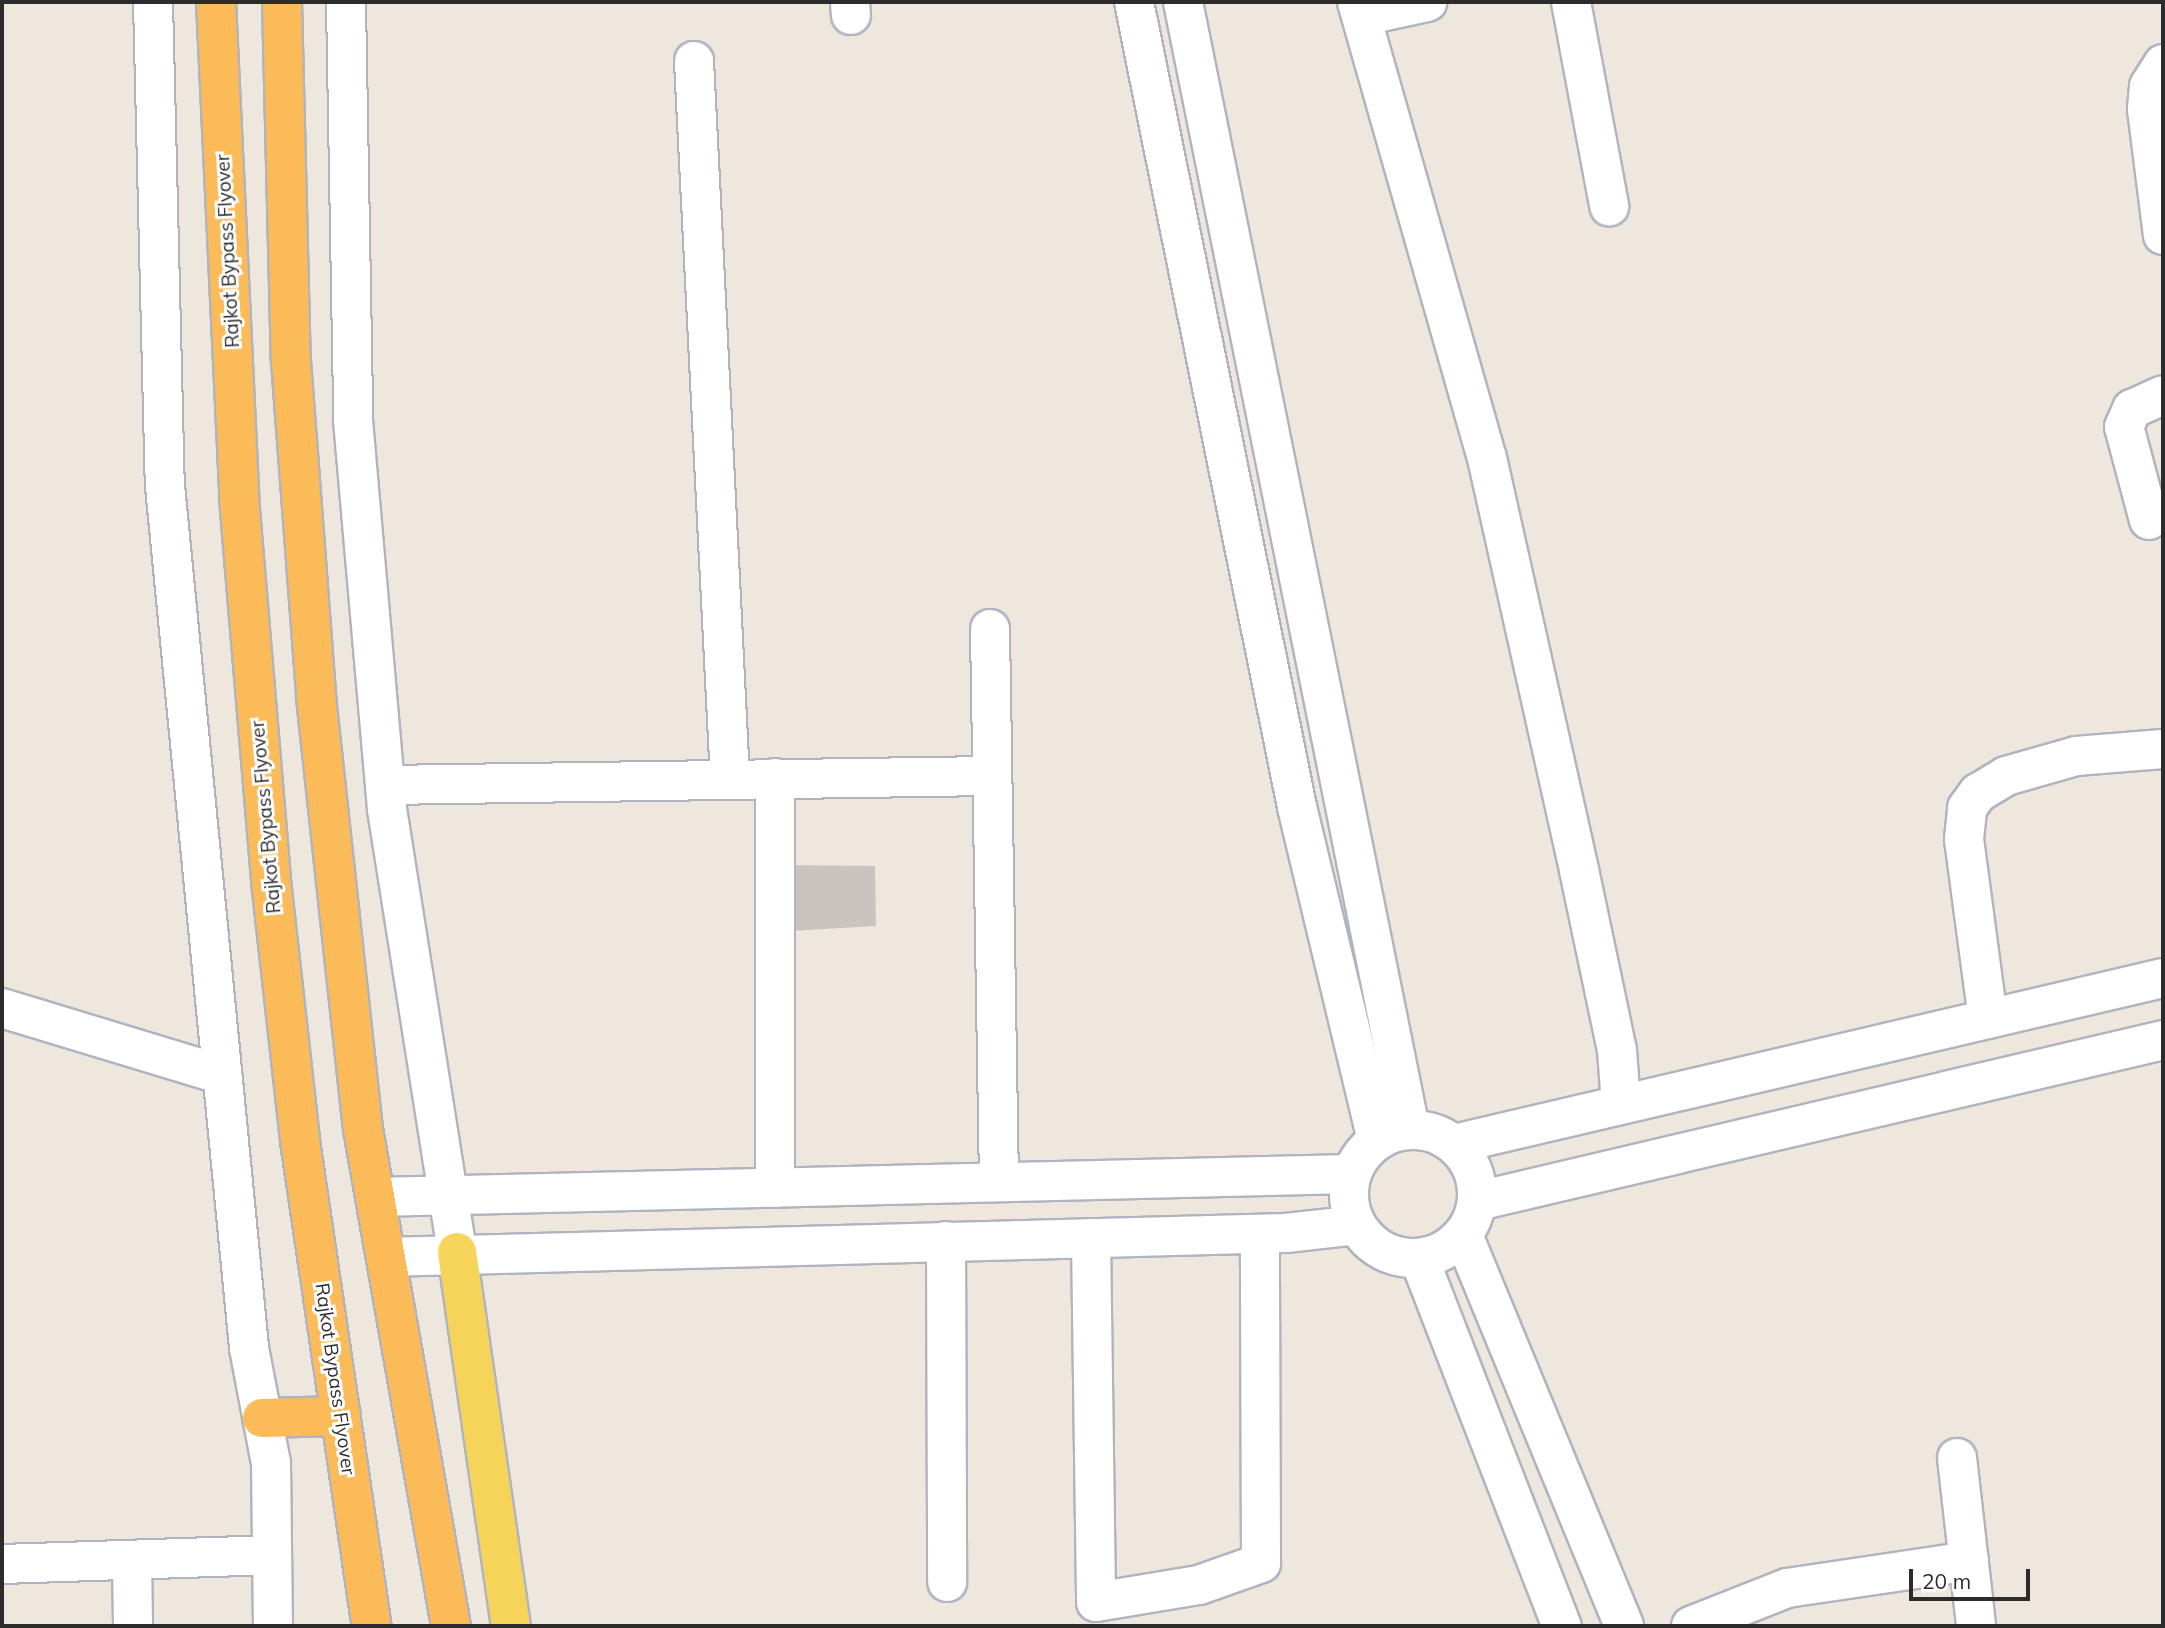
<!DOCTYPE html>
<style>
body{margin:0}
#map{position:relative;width:2165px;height:1628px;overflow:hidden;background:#eee7dd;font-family:Mulish,sans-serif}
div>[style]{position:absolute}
.building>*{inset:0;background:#c9c4bd}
.roads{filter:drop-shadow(2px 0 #b1b4c0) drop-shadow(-2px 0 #b1b4c0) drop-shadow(0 2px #b1b4c0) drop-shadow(0 -2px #b1b4c0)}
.minor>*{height:38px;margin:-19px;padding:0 19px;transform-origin:19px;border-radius:19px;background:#fff}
.tertiary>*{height:38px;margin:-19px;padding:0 19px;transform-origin:19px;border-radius:19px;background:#fff}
.tertiary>.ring{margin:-19px;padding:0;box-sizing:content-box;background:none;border:38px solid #fff;border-radius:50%}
.primary>*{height:38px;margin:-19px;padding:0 19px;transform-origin:19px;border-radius:19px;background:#f6d45a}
.trunk>*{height:38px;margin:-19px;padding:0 19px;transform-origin:19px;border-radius:19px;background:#fabb58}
span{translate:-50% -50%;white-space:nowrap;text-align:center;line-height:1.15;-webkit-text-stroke:6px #fff;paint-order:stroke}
.street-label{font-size:19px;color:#2c2c2c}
.frame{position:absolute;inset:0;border:4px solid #2c2c2c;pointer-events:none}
.scale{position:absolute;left:1909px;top:1569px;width:121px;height:32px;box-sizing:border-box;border:4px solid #2c2c2c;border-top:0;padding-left:9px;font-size:21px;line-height:24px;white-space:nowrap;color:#2c2c2c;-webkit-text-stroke:5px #fff;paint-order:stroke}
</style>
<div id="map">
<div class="building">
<i style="clip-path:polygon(780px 865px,875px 866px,876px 926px,790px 931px)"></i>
</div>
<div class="roads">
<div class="minor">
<i style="left:850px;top:2px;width:13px;rotate:86deg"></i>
<i style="left:1357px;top:2px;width:474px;rotate:74.1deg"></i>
<i style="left:1487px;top:458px;width:422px;rotate:77.4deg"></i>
<i style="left:1579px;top:870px;width:184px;rotate:78.1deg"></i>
<i style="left:1617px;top:1050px;width:55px;rotate:85.8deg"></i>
<i style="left:1571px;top:2px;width:208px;rotate:79.4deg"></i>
<i style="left:1363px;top:16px;width:66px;rotate:-12.3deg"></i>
<i style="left:694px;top:61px;width:719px;rotate:87.13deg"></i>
<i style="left:2163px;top:64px;width:26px;rotate:122deg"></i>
<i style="left:2149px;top:86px;width:23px;rotate:95deg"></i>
<i style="left:2147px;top:109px;width:127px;rotate:82.8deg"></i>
<i style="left:2149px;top:520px;width:96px;rotate:-105deg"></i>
<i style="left:2124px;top:427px;width:20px;rotate:-66deg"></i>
<i style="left:2132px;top:409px;width:34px;rotate:-24deg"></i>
<i style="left:990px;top:629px;width:553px;rotate:89.07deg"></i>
<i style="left:775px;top:778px;width:410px;rotate:90deg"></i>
<i style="left:385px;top:785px;width:604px;rotate:-0.85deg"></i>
<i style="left:2px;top:1008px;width:230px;rotate:16.9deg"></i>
<i style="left:1988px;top:1019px;width:182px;rotate:-97.6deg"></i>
<i style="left:1964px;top:839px;width:31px;rotate:-84deg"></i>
<i style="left:1967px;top:808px;width:19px;rotate:-54deg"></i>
<i style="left:1978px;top:793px;width:33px;rotate:-31deg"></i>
<i style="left:2006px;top:776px;width:73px;rotate:-15.9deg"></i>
<i style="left:2076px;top:756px;width:87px;rotate:-4.6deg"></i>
<i style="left:1091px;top:1238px;width:364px;rotate:89.2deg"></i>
<i style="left:1096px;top:1602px;width:104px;rotate:-9.4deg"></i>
<i style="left:1199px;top:1585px;width:66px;rotate:-19.5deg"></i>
<i style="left:1261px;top:1563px;width:329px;rotate:-90.2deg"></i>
<i style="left:946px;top:1241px;width:341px;rotate:89.8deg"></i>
<i style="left:1957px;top:1458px;width:169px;rotate:83.5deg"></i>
<i style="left:132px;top:1560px;width:66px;rotate:89.1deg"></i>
<i style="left:2px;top:1564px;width:270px;rotate:-1.9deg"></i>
<i style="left:1691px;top:1626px;width:103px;rotate:-21.6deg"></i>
<i style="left:1787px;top:1588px;width:184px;rotate:-8.4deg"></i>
</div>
<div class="tertiary">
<i style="left:153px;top:2px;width:484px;rotate:88.6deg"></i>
<i style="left:165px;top:486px;width:866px;rotate:84.43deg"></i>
<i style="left:249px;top:1348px;width:117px;rotate:79.2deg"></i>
<i style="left:271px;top:1463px;width:163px;rotate:89.3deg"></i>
<i style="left:346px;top:2px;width:418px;rotate:89deg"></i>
<i style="left:353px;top:420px;width:390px;rotate:85deg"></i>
<i style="left:387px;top:809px;width:448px;rotate:81deg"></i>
<i style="left:1134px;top:2px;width:821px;rotate:78.55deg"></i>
<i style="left:1297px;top:807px;width:342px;rotate:76.5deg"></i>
<i style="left:1183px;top:2px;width:1150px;rotate:78.61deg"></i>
<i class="ring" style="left:1349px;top:1130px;width:90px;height:90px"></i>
<i style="left:1454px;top:1144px;width:728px;rotate:-13.18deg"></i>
<i style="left:375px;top:1197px;width:976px;rotate:-1.35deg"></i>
<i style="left:1478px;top:1201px;width:704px;rotate:-13.23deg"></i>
<i style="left:1463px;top:1235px;width:423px;rotate:67.6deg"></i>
<i style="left:386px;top:1257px;width:900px;rotate:-1.53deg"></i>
<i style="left:1286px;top:1233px;width:71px;rotate:-6.4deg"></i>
<i style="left:1419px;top:1258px;width:395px;rotate:68.8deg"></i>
</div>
<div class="primary">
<i style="left:457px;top:1252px;width:378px;rotate:81.8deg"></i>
</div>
<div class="trunk">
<i style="left:216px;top:2px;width:497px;rotate:87.3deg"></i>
<i style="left:239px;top:498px;width:393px;rotate:85.2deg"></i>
<i style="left:272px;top:890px;width:253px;rotate:83.6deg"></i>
<i style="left:300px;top:1141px;width:490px;rotate:81.6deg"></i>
<i style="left:282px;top:2px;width:359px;rotate:88.6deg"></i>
<i style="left:291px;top:361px;width:337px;rotate:85.7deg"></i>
<i style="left:316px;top:697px;width:435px;rotate:83.8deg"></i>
<i style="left:363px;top:1129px;width:505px;rotate:79.96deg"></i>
<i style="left:262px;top:1418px;width:79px;rotate:-1.5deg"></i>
</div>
</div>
<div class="street-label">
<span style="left:228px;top:251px;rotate:-93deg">Rajkot Bypass Flyover</span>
<span style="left:266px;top:817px;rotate:-95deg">Rajkot Bypass Flyover</span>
<span style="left:335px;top:1379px;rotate:82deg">Rajkot Bypass Flyover</span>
</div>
<div class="frame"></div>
<div class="scale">20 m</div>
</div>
